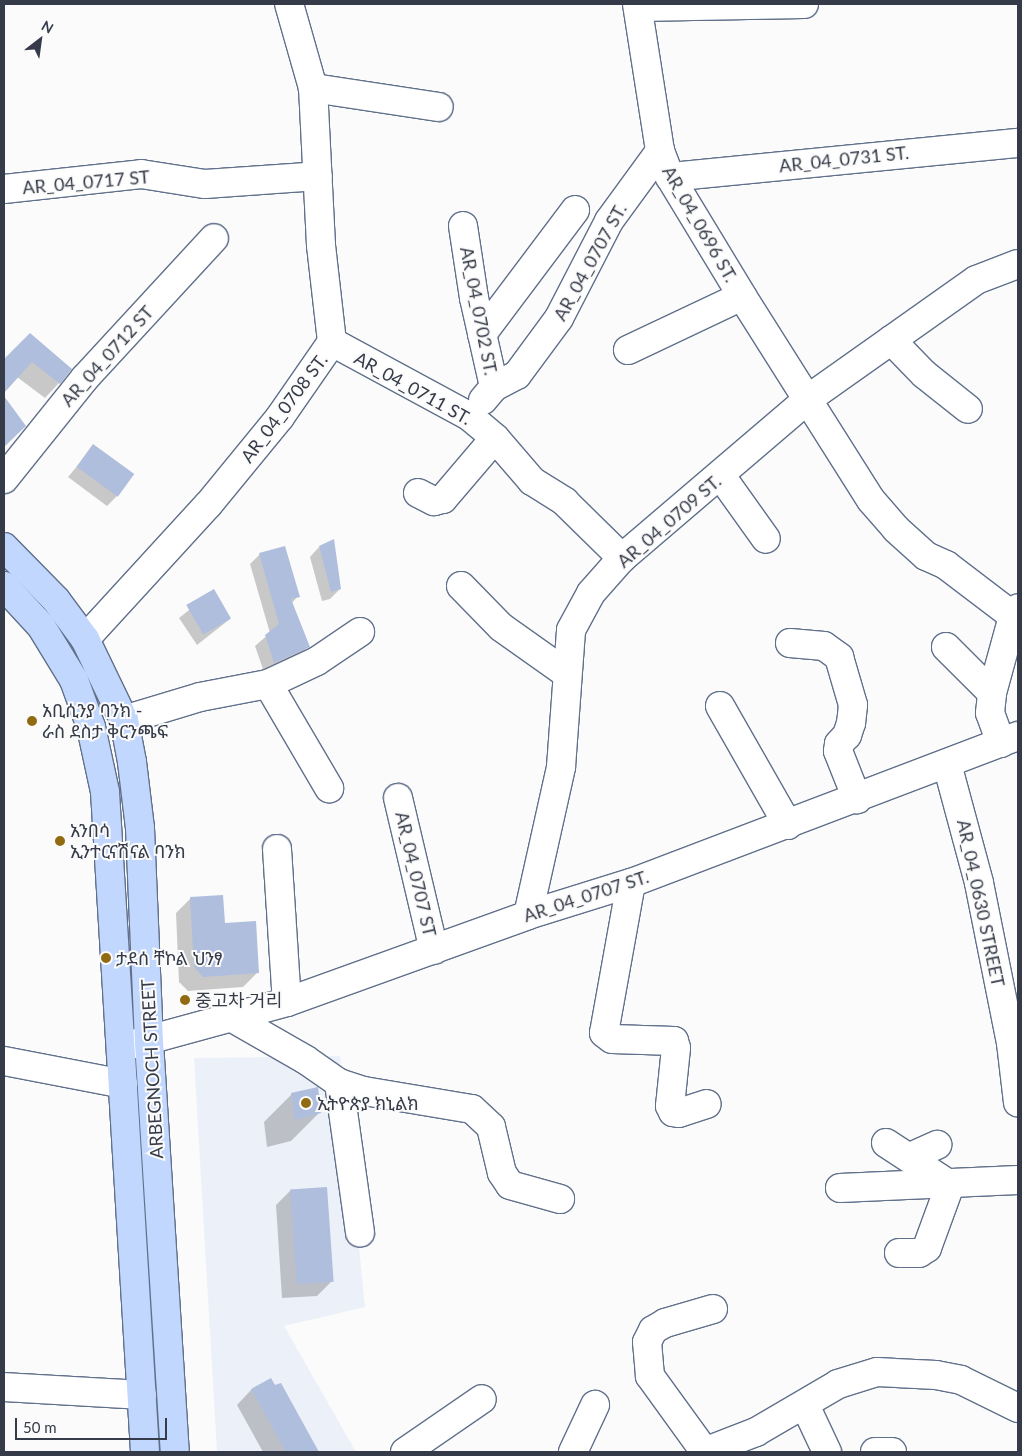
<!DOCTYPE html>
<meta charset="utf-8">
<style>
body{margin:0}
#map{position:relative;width:1022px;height:1456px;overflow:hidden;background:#fbfbfb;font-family:Lato,"Noto Sans Ethiopic","Noto Sans KR",sans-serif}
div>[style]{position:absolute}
.built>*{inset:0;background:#ecf0f8}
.shadow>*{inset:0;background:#0003}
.building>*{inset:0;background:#aebedc;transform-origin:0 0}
.roads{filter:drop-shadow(1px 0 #61708b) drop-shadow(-1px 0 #61708b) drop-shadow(0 1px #61708b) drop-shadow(0 -1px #61708b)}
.minor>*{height:28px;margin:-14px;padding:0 14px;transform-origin:14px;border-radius:14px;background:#fff}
.major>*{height:28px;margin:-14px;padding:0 14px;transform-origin:14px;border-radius:14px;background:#c2d7fd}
.dots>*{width:14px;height:14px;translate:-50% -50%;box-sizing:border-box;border:2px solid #fbfbfb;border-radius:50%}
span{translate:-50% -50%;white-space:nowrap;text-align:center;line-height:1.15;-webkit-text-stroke:4px #fbfbfb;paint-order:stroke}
.street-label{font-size:18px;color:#353b48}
.poi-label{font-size:18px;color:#353b48}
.left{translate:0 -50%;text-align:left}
.frame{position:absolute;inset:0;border:5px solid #353b48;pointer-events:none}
.north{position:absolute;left:15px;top:15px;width:50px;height:50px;-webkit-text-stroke:4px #fbfbfb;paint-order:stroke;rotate:30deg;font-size:14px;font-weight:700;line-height:20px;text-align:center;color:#353b48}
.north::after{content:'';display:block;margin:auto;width:18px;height:22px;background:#353b48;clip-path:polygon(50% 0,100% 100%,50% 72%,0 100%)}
.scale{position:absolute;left:15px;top:1418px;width:152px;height:22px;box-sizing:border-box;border:2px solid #353b48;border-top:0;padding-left:6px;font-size:15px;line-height:18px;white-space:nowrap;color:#353b48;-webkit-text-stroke:4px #fbfbfb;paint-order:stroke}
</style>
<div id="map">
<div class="built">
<i style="clip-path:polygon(340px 1056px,365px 1307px,284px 1326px,356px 1452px,217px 1452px,194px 1058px)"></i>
</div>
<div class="shadow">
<i style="clip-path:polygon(30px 335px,59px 383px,45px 398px,17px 377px,4px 391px,4px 360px)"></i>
<i style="clip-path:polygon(94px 446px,117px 496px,107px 506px,68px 477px)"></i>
<i style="clip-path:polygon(319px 547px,340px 589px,330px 599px,322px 601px,310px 557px)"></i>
<i style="clip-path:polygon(260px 554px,298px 596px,292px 603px,308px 647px,299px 656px,264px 672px,255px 646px,270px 633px,250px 564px)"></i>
<i style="clip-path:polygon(213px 591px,230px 619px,197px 645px,179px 618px)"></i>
<i style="clip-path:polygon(191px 898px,224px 924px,258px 972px,243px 987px,188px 991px,179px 982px,176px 913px)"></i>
<i style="clip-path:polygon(292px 1094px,319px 1113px,291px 1141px,267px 1147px,264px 1122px)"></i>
<i style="clip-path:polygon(291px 1190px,332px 1281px,317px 1296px,282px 1298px,276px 1205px)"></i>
<i style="clip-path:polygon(271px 1380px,275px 1387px,280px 1384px,318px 1452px,263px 1452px,237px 1405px,251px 1390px)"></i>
</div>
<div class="building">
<i style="clip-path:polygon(30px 333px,72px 369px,60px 384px,32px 362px,4px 393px,4px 359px)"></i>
<i style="clip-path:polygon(4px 396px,26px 426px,4px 447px)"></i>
<i style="left:93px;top:444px;width:51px;height:28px;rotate:36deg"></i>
<i style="clip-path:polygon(334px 539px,341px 589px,331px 592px,319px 546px)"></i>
<i style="clip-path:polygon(285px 546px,300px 597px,291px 599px,310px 647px,274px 663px,265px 635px,279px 624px,259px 553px)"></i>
<i style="left:214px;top:589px;width:34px;height:32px;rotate:60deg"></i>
<i style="clip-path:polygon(223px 895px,225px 923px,256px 921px,259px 973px,203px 977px,194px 967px,190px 897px)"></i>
<i style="clip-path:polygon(318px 1087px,321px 1113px,295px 1120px,291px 1093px)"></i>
<i style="left:327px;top:1187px;width:95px;height:37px;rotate:86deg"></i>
<i style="clip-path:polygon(271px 1378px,275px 1385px,281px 1383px,319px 1452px,286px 1452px,251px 1389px)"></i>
</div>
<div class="roads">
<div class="minor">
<i style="left:637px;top:4px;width:149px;rotate:81.1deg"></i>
<i style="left:660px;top:151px;width:28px;rotate:69deg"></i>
<i style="left:670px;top:177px;width:139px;rotate:58.8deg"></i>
<i style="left:742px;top:296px;width:241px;rotate:57.7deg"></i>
<i style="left:871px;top:500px;width:38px;rotate:49deg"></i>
<i style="left:896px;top:529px;width:40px;rotate:42deg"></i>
<i style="left:926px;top:556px;width:22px;rotate:24deg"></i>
<i style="left:946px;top:565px;width:84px;rotate:37.3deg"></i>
<i style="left:638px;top:7px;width:166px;rotate:-1deg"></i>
<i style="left:313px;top:88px;width:127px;rotate:8.6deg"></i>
<i style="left:670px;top:177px;width:350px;rotate:-5.6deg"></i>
<i style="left:4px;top:189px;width:138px;rotate:-6.2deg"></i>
<i style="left:141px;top:174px;width:65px;rotate:8.9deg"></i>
<i style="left:205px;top:184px;width:113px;rotate:-4deg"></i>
<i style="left:463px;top:226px;width:73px;rotate:81.3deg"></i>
<i style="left:474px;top:298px;width:91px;rotate:77.3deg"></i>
<i style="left:494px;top:387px;width:17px;rotate:130deg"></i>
<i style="left:482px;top:334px;width:155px;rotate:-53.1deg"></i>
<i style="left:891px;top:340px;width:47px;rotate:45.9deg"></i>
<i style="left:924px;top:374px;width:56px;rotate:38.5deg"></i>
<i style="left:332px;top:342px;width:156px;rotate:28.4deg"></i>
<i style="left:469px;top:416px;width:34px;rotate:40deg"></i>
<i style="left:495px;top:438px;width:57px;rotate:49.3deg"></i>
<i style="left:532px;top:481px;width:39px;rotate:32deg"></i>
<i style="left:565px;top:502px;width:80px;rotate:44.5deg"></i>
<i style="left:628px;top:350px;width:126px;rotate:-25.3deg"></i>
<i style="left:494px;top:387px;width:26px;rotate:-28deg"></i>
<i style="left:517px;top:375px;width:71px;rotate:-53.6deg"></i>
<i style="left:559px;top:318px;width:109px;rotate:-62.7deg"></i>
<i style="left:609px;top:221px;width:87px;rotate:-53.9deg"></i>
<i style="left:721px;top:476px;width:77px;rotate:54.5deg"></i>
<i style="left:4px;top:479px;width:129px;rotate:-51.3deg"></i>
<i style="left:85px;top:378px;width:190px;rotate:-47.3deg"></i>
<i style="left:418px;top:493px;width:18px;rotate:27deg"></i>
<i style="left:434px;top:501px;width:9px;rotate:-13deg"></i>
<i style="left:443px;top:499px;width:80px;rotate:-49.6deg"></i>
<i style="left:461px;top:586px;width:57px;rotate:45.7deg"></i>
<i style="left:501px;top:627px;width:80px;rotate:35.3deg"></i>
<i style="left:85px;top:639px;width:182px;rotate:-47.5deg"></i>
<i style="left:208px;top:505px;width:114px;rotate:-50.7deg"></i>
<i style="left:280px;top:417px;width:91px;rotate:-55.3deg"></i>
<i style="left:332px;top:342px;width:98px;rotate:-96.5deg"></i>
<i style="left:321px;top:245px;width:157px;rotate:-92.9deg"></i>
<i style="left:313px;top:88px;width:87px;rotate:-105.9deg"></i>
<i style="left:790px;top:643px;width:34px;rotate:5deg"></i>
<i style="left:824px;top:646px;width:19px;rotate:36deg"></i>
<i style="left:839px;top:657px;width:50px;rotate:73.7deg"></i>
<i style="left:853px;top:705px;width:18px;rotate:96deg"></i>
<i style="left:851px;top:723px;width:13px;rotate:108deg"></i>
<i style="left:847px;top:735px;width:12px;rotate:132deg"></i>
<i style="left:839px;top:744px;width:7px;rotate:98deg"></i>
<i style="left:838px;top:751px;width:52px;rotate:68.4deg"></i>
<i style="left:946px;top:647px;width:65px;rotate:45deg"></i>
<i style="left:268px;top:684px;width:121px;rotate:59.6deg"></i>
<i style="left:720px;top:706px;width:137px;rotate:60.3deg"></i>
<i style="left:124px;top:720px;width:79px;rotate:-16.8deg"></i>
<i style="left:200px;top:697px;width:69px;rotate:-10.8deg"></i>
<i style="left:268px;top:684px;width:54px;rotate:-25.1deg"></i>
<i style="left:317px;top:661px;width:52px;rotate:-34deg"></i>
<i style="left:1001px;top:743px;width:32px;rotate:-110deg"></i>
<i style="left:990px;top:713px;width:20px;rotate:-84deg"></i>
<i style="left:992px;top:693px;width:80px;rotate:-74.7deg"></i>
<i style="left:1013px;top:616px;width:9px;rotate:-58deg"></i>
<i style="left:947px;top:764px;width:123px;rotate:74.9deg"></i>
<i style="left:979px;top:883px;width:163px;rotate:78.7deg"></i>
<i style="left:1011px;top:1043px;width:60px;rotate:83.3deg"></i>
<i style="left:398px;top:798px;width:156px;rotate:76.7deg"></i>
<i style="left:277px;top:849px;width:153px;rotate:86.3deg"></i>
<i style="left:631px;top:883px;width:152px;rotate:100.2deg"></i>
<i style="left:604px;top:1033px;width:10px;rotate:37deg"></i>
<i style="left:612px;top:1039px;width:62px;rotate:1.8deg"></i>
<i style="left:674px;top:1041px;width:7px;rotate:74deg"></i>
<i style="left:676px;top:1048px;width:58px;rotate:95.9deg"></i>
<i style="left:670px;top:1106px;width:7px;rotate:63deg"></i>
<i style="left:673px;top:1112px;width:6px;rotate:9deg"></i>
<i style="left:679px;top:1113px;width:29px;rotate:-18deg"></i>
<i style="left:528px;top:915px;width:152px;rotate:-77.4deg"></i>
<i style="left:561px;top:767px;width:137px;rotate:-85.8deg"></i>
<i style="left:571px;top:630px;width:42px;rotate:-61.6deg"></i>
<i style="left:591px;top:593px;width:47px;rotate:-48.5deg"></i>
<i style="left:622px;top:558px;width:245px;rotate:-40.5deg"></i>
<i style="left:808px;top:399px;width:206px;rotate:-35.3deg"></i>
<i style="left:976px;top:280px;width:45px;rotate:-20.9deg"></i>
<i style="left:231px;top:1017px;width:86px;rotate:29.8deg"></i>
<i style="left:306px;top:1060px;width:40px;rotate:34.9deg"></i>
<i style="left:339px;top:1083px;width:26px;rotate:18deg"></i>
<i style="left:364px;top:1091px;width:109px;rotate:9.5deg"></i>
<i style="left:472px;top:1109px;width:26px;rotate:43deg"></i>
<i style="left:491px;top:1127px;width:47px;rotate:76.6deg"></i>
<i style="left:502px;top:1173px;width:14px;rotate:56deg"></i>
<i style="left:510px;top:1185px;width:52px;rotate:15.6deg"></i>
<i style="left:126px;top:1046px;width:167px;rotate:-15.3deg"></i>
<i style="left:287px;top:1002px;width:256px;rotate:-19.8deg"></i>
<i style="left:528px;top:915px;width:108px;rotate:-17.3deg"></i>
<i style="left:631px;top:883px;width:414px;rotate:-20.8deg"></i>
<i style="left:4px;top:1061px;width:121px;rotate:10.9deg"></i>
<i style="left:339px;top:1083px;width:151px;rotate:82deg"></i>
<i style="left:886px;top:1143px;width:77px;rotate:33.3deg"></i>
<i style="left:950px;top:1185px;width:67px;rotate:110.1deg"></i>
<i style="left:927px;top:1248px;width:9px;rotate:148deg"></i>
<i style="left:919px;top:1253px;width:20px;rotate:180deg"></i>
<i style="left:910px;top:1157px;width:30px;rotate:-24deg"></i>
<i style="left:840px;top:1188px;width:178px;rotate:-2.6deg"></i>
<i style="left:4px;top:1387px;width:138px;rotate:3.3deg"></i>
<i style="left:805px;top:1405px;width:52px;rotate:64.9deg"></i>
<i style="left:405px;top:1452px;width:93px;rotate:-34.5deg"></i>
<i style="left:573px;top:1452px;width:52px;rotate:-64.9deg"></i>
<i style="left:704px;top:1452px;width:56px;rotate:-21deg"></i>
<i style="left:756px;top:1432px;width:95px;rotate:-30.3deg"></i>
<i style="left:838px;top:1384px;width:41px;rotate:-17.1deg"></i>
<i style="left:877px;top:1372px;width:59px;rotate:2.9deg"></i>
<i style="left:936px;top:1375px;width:25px;rotate:11deg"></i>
<i style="left:961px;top:1380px;width:64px;rotate:26.2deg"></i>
<i style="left:705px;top:1452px;width:94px;rotate:-125.9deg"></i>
<i style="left:650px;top:1376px;width:34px;rotate:-95deg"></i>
<i style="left:647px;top:1342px;width:13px;rotate:-63deg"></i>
<i style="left:653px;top:1330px;width:14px;rotate:-30deg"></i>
<i style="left:665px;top:1323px;width:50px;rotate:-16.3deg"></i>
<i style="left:875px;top:1452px;width:17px"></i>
</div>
<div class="major">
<i style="left:4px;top:547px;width:74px;rotate:45.5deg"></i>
<i style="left:56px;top:600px;width:49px;rotate:53.4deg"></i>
<i style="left:85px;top:639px;width:90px;rotate:64.3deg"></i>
<i style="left:124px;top:720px;width:43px;rotate:79.2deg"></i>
<i style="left:132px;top:762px;width:66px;rotate:83.1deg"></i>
<i style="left:140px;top:828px;width:214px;rotate:87.6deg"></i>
<i style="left:149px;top:1042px;width:411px;rotate:86.4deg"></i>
<i style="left:4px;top:586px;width:54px;rotate:47.2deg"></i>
<i style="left:41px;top:626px;width:63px;rotate:58.6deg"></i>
<i style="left:74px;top:680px;width:50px;rotate:70.1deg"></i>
<i style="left:91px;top:727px;width:66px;rotate:77.8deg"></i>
<i style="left:105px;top:792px;width:661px;rotate:86.53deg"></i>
</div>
</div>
<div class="dots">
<i style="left:32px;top:721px;background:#906b11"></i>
<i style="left:60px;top:841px;background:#906b11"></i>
<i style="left:106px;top:958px;background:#906b11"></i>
<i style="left:185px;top:1000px;background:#906b11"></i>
<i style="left:306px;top:1103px;background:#906b11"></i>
</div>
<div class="street-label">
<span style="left:844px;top:159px;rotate:-6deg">AR_04_0731 ST.</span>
<span style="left:86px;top:182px;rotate:-5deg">AR_04_0717 ST</span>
<span style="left:700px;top:224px;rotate:60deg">AR_04_0696 ST.</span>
<span style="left:590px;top:262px;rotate:-61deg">AR_04_0707 ST.</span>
<span style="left:479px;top:311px;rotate:79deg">AR_04_0702 ST.</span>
<span style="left:107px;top:356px;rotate:-48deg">AR_04_0712 ST</span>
<span style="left:413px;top:388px;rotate:29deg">AR_04_0711 ST.</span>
<span style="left:284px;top:408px;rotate:-53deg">AR_04_0708 ST.</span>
<span style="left:669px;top:521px;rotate:-41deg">AR_04_0709 ST.</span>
<span style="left:416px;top:874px;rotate:77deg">AR_04_0707 ST</span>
<span style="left:586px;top:896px;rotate:-18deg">AR_04_0707 ST.</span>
<span style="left:981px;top:903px;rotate:78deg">AR_04_0630 STREET</span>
<span style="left:152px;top:1069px;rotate:-93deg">ARBEGNOCH STREET</span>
</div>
<div class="poi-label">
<span class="left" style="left:42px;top:721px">አቢሲንያ ባንክ -<br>ራስ ደስታ ቅርንጫፍ</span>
<span class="left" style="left:70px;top:841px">አንበሳ<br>ኢንተርናሽናል ባንክ</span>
<span class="left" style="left:116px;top:958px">ታደሰ ቸኮል ህንፃ</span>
<span class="left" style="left:195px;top:1000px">중고차 거리</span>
<span class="left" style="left:317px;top:1103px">ኢትዮጵያ ክኒልክ</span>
</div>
<div class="frame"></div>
<div class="north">N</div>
<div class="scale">50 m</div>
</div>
